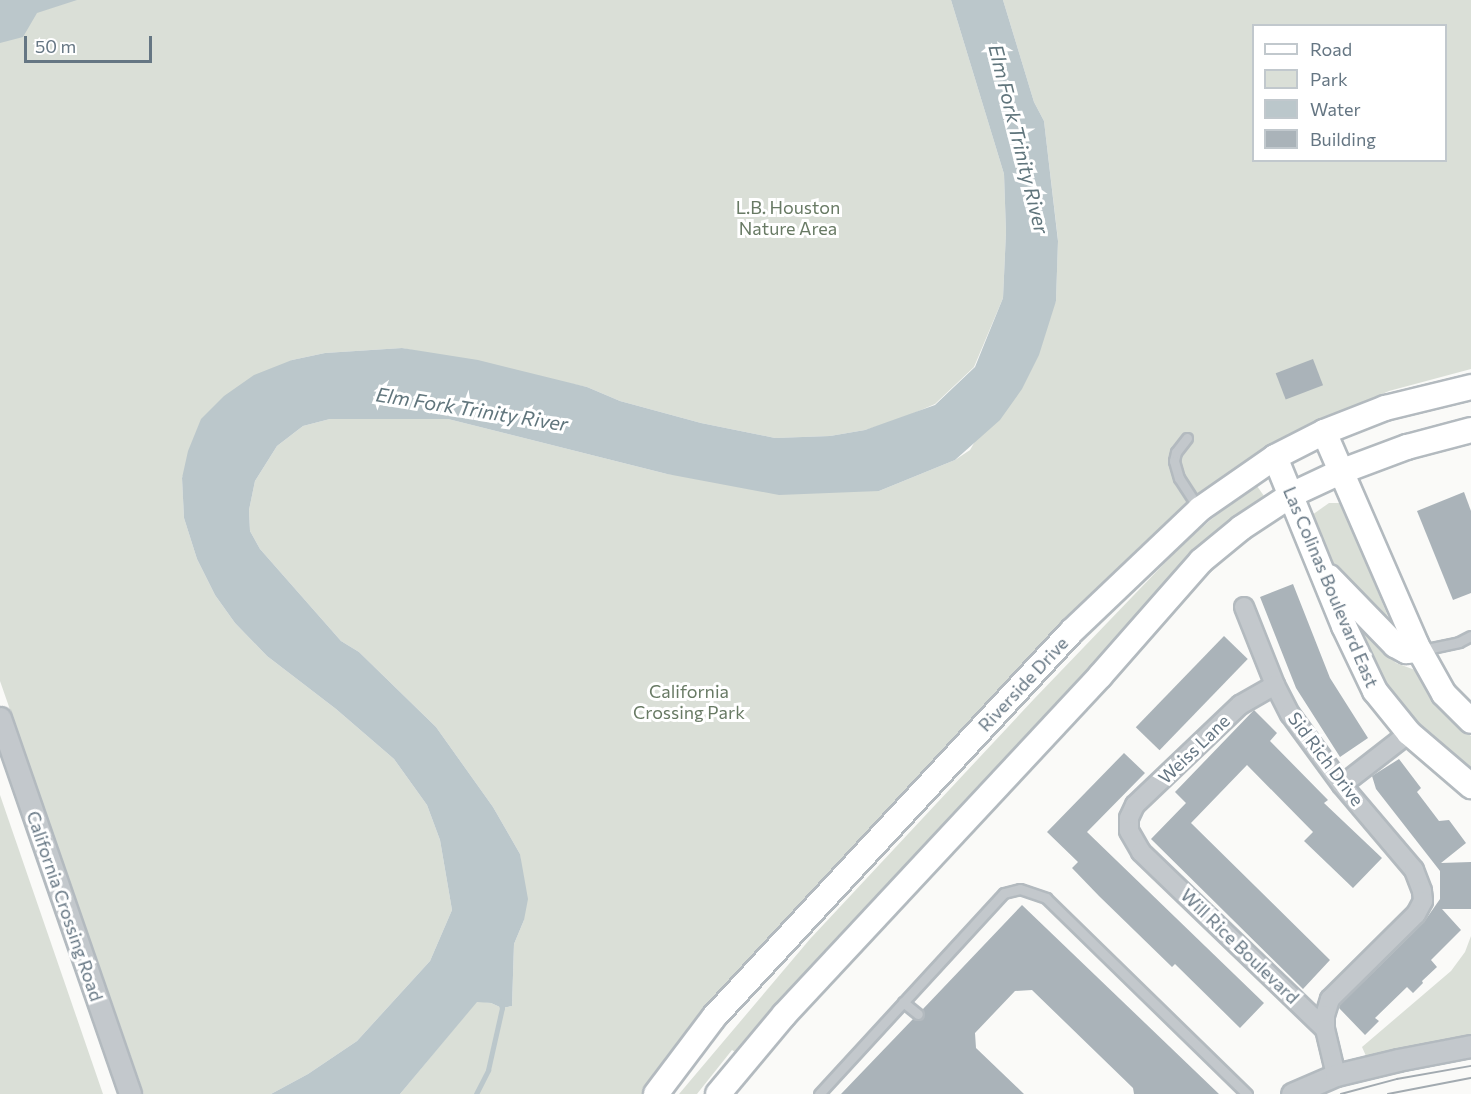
<!DOCTYPE html>
<style>
body{margin:0}
#map{position:relative;width:1471px;height:1094px;overflow:hidden;background:#fafaf8;font-family:Commissioner,sans-serif}
div>[style]{position:absolute}
.green>*{inset:0;background:#dadfd7}
.water>*{inset:0;background:#bbc7cb}
.stream>*{height:5px;margin:-2.5px;padding:0 2.5px;transform-origin:2.5px;border-radius:2.5px;background:#bbc7cb}
.building>*{inset:0;background:#aab3b9;transform-origin:0 0}
.roads{filter:drop-shadow(2px 0 #b3babf) drop-shadow(-2px 0 #b3babf) drop-shadow(0 2px #b3babf) drop-shadow(0 -2px #b3babf)}
.service>*{height:9px;margin:-4.5px;padding:0 4.5px;transform-origin:4.5px;border-radius:4.5px;background:#c3c8cc}
.minor>*{height:18px;margin:-9px;padding:0 9px;transform-origin:9px;border-radius:9px;background:#c3c8cc}
.tertiary>*{height:21px;margin:-10.5px;padding:0 10.5px;transform-origin:10.5px;border-radius:10.5px;background:#c3c8cc}
.secondary>*{height:24px;margin:-12px;padding:0 12px;transform-origin:12px;border-radius:12px;background:#fff}
.tram>*{height:1.5px;margin:-0.75px;padding:0 0.75px;transform-origin:0.75px;border-radius:0.75px;background:#a2aab0}
span{translate:-50% -50%;white-space:nowrap;text-align:center;line-height:1.15;-webkit-text-stroke:6px #fff;paint-order:stroke}
.park-label{font-size:18px;color:#687a64}
.street-label{font-size:18px;color:#657683}
.water-label{font-size:20px;color:#60757c;font-style:italic}
.legend{position:absolute;left:1252px;top:24px;width:195px;height:138px;box-sizing:border-box;background:#fff;border:2px solid #c1c8cd;margin:0;padding:8px 10px;list-style:none;font-size:18px;color:#657683}
.legend li{display:flex;align-items:center;gap:12px;height:30px}
.legend b{width:30px;border:2px solid #c1c8cd}
.scale{position:absolute;left:24px;top:36px;width:128px;height:27px;box-sizing:border-box;border:3px solid #657683;border-top:0;padding-left:8px;font-size:18px;line-height:21px;white-space:nowrap;color:#657683;-webkit-text-stroke:4px #fff;paint-order:stroke}
</style>
<div id="map">
<div class="green">
<i style="clip-path:polygon(0 0,951px 0,1004px 174px,1006px 232px,1003px 298px,974px 367px,935px 404px,898px 420px,865px 430px,830px 436px,775px 438px,701px 423px,620px 401px,587px 387px,402px 348px,325px 353px,292px 360px,182px 477px,184px 518px,197px 559px,215px 595px,235px 623px,267px 656px,336px 709px,394px 759px,427px 805px,440px 840px,452px 910px,430px 961px,357px 1041px,308px 1074px,271px 1094px,144px 1094px,0 681px)"></i>
<i style="clip-path:polygon(evenodd,1003px 0,1471px 0,1471px 369px,1389px 391px,1292px 433px,1225px 475px,1139px 547px,665px 1068px,644px 1094px,400px 1094px,477px 1001px,491px 1003px,502px 1008px,512px 1006px,514px 944px,524px 920px,520px 854px,493px 807px,436px 727px,359px 652px,341px 641px,260px 549px,250px 531px,249px 510px,255px 481px,277px 446px,303px 426px,330px 419px,448px 419px,667px 474px,879px 491px,955px 460px,970px 450px,1056px 301px,1058px 240px,1044px 121px,1034px 102px,1003px 0,1254px 26px,1446px 26px,1446px 160px,1254px 160px,1254px 26px)"></i>
<i style="clip-path:polygon(1257px 486px,1264px 496px,1221px 528px,1190px 557px,1153px 602px,738px 1054px,732px 1050px,697px 1094px,679px 1094px,810px 939px,1034px 699px,1182px 545px,1215px 516px)"></i>
<i style="clip-path:polygon(1329px 503px,1339px 503px,1343px 506px,1393px 629px,1388px 632px,1327px 556px,1312px 515px)"></i>
<i style="clip-path:polygon(1352px 610px,1396px 663px,1415px 670px,1446px 710px,1471px 736px,1471px 772px,1456px 760px,1386px 689px,1349px 611px)"></i>
<i style="clip-path:polygon(0 795px,103px 1094px,0 1094px)"></i>
<i style="clip-path:polygon(1471px 936px,1471px 1037px,1366px 1056px,1362px 1047px,1451px 971px,1465px 952px)"></i>
</div>
<div class="water">
<i style="clip-path:polygon(0 0,77px 0,37px 13px,23px 37px,0 43px)"></i>
<i style="clip-path:polygon(951px 0,1003px 0,1034px 102px,1044px 121px,1058px 241px,1056px 301px,1039px 355px,1022px 389px,1000px 420px,955px 460px,879px 491px,779px 495px,667px 474px,448px 419px,330px 419px,303px 426px,277px 446px,255px 481px,249px 510px,250px 531px,260px 549px,341px 641px,359px 652px,436px 727px,493px 807px,520px 854px,528px 899px,524px 920px,514px 944px,512px 1006px,502px 1008px,491px 1003px,477px 1002px,400px 1094px,271px 1094px,308px 1074px,357px 1041px,430px 961px,452px 910px,440px 840px,427px 805px,394px 759px,336px 709px,267px 656px,235px 623px,215px 595px,197px 559px,184px 518px,182px 478px,188px 451px,201px 419px,224px 396px,254px 375px,292px 360px,325px 353px,402px 348px,478px 360px,587px 387px,620px 401px,701px 423px,775px 438px,830px 436px,865px 430px,935px 405px,975px 367px,1003px 298px,1006px 232px,1004px 174px)"></i>
</div>
<div class="stream">
<i style="left:476px;top:1094px;width:27px;rotate:-63deg"></i>
<i style="left:488px;top:1070px;width:64px;rotate:-77.3deg"></i>
<i style="left:502px;top:1008px;width:7px;rotate:-106deg"></i>
</div>
<div class="building">
<i style="left:1313px;top:359px;width:28px;height:40px;rotate:69deg"></i>
<i style="clip-path:polygon(1464px 492px,1471px 511px,1471px 593px,1453px 600px,1417px 511px)"></i>
<i style="clip-path:polygon(1293px 584px,1330px 678px,1368px 738px,1340px 757px,1296px 688px,1260px 597px)"></i>
<i style="left:1224px;top:636px;width:33px;height:127px;rotate:44deg"></i>
<i style="clip-path:polygon(1254px 710px,1277px 733px,1270px 741px,1328px 800px,1324px 803px,1382px 858px,1353px 888px,1304px 841px,1313px 832px,1247px 765px,1191px 823px,1330px 960px,1303px 989px,1151px 839px,1186px 803px,1175px 792px)"></i>
<i style="clip-path:polygon(1124px 753px,1145px 773px,1087px 832px,1264px 1003px,1240px 1028px,1175px 964px,1172px 967px,1099px 896px,1072px 868px,1078px 862px,1047px 832px)"></i>
<i style="clip-path:polygon(1399px 759px,1421px 788px,1417px 792px,1439px 821px,1449px 820px,1466px 843px,1441px 863px,1471px 862px,1471px 909px,1442px 909px,1461px 930px,1431px 960px,1437px 967px,1422px 981px,1423px 983px,1413px 993px,1407px 987px,1375px 1018px,1379px 1021px,1365px 1035px,1339px 1008px,1340px 1005px,1424px 922px,1440px 899px,1440px 871px,1376px 789px,1372px 776px)"></i>
<i style="clip-path:polygon(1022px 905px,1219px 1094px,1134px 1094px,1133px 1088px,1032px 990px,1015px 991px,975px 1033px,976px 1048px,1024px 1094px,841px 1094px,913px 1019px,923px 1019px,923px 1009px)"></i>
</div>
<div class="roads">
<div class="service">
<i style="left:1187px;top:438px;width:18px;rotate:128deg"></i>
<i style="left:1176px;top:452px;width:9px;rotate:103deg"></i>
<i style="left:1174px;top:461px;width:18px;rotate:74deg"></i>
<i style="left:1179px;top:478px;width:35px;rotate:57deg"></i>
<i style="left:1422px;top:650px;width:38px;rotate:-12deg"></i>
<i style="left:1459px;top:642px;width:13px;rotate:-27deg"></i>
<i style="left:903px;top:1002px;width:19px;rotate:39deg"></i>
<i style="left:819px;top:1094px;width:273px;rotate:-47.4deg"></i>
<i style="left:1004px;top:893px;width:16px;rotate:-14deg"></i>
<i style="left:1020px;top:889px;width:28px;rotate:19deg"></i>
<i style="left:1046px;top:898px;width:281px;rotate:44.3deg"></i>
</div>
<div class="minor">
<i style="left:1244px;top:607px;width:84px;rotate:68.3deg"></i>
<i style="left:1275px;top:685px;width:33px;rotate:63deg"></i>
<i style="left:1290px;top:714px;width:88px;rotate:53.8deg"></i>
<i style="left:1342px;top:785px;width:111px;rotate:49.7deg"></i>
<i style="left:1414px;top:870px;width:22px;rotate:69deg"></i>
<i style="left:1422px;top:891px;width:10px;rotate:84deg"></i>
<i style="left:1423px;top:901px;width:15px;rotate:118deg"></i>
<i style="left:1416px;top:914px;width:121px;rotate:135.3deg"></i>
<i style="left:1330px;top:999px;width:17px;rotate:107deg"></i>
<i style="left:1325px;top:1015px;width:14px;rotate:90deg"></i>
<i style="left:1275px;top:685px;width:40px;rotate:150.3deg"></i>
<i style="left:1240px;top:705px;width:145px;rotate:136.4deg"></i>
<i style="left:1135px;top:805px;width:14px;rotate:115deg"></i>
<i style="left:1129px;top:818px;width:13px;rotate:90deg"></i>
<i style="left:1129px;top:831px;width:24px;rotate:60deg"></i>
<i style="left:1141px;top:852px;width:255px;rotate:43.9deg"></i>
<i style="left:1325px;top:1029px;width:47px;rotate:76.6deg"></i>
<i style="left:1342px;top:785px;width:85px;rotate:-37.8deg"></i>
</div>
<div class="tertiary">
<i style="left:0;top:718px;width:398px;rotate:70.9deg"></i>
<i style="left:1292px;top:1094px;width:48px;rotate:-23.4deg"></i>
<i style="left:1336px;top:1075px;width:64px;rotate:-13.6deg"></i>
<i style="left:1398px;top:1060px;width:74px;rotate:-10.9deg"></i>
</div>
<div class="secondary">
<i style="left:1324px;top:432px;width:231px;rotate:66.5deg"></i>
<i style="left:1416px;top:644px;width:57px;rotate:60.8deg"></i>
<i style="left:1444px;top:694px;width:38px;rotate:45deg"></i>
<i style="left:1275px;top:457px;width:183px;rotate:67.8deg"></i>
<i style="left:1344px;top:626px;width:72px;rotate:64.5deg"></i>
<i style="left:1375px;top:691px;width:54px;rotate:51deg"></i>
<i style="left:1409px;top:733px;width:82px;rotate:40.5deg"></i>
<i style="left:1329px;top:577px;width:95px;rotate:45.9deg"></i>
<i style="left:1395px;top:645px;width:13px;rotate:29deg"></i>
<i style="left:1406px;top:651px;width:13px;rotate:-4deg"></i>
<i style="left:656px;top:1094px;width:96px;rotate:-53deg"></i>
<i style="left:714px;top:1017px;width:526px;rotate:-47.16deg"></i>
<i style="left:1072px;top:631px;width:177px;rotate:-43.6deg"></i>
<i style="left:1200px;top:509px;width:91px;rotate:-34.7deg"></i>
<i style="left:1275px;top:457px;width:55px;rotate:-27deg"></i>
<i style="left:1324px;top:432px;width:66px;rotate:-21.5deg"></i>
<i style="left:1385px;top:408px;width:89px;rotate:-13.7deg"></i>
<i style="left:718px;top:1094px;width:103px;rotate:-50.1deg"></i>
<i style="left:784px;top:1015px;width:463px;rotate:-47deg"></i>
<i style="left:1100px;top:676px;width:153px;rotate:-48.7deg"></i>
<i style="left:1201px;top:561px;width:52px;rotate:-39.5deg"></i>
<i style="left:1241px;top:528px;width:60px;rotate:-33.4deg"></i>
<i style="left:1291px;top:495px;width:54px;rotate:-25.1deg"></i>
<i style="left:1340px;top:472px;width:72px;rotate:-20.5deg"></i>
<i style="left:1407px;top:447px;width:66px;rotate:-14.9deg"></i>
</div>
</div>
<div class="tram">
<i style="left:1341px;top:1094px;width:58px;rotate:-15deg"></i>
<i style="left:1397px;top:1079px;width:75px;rotate:-10deg"></i>
<i style="left:1388px;top:1094px;width:85px;rotate:-10.9deg"></i>
</div>
<div class="park-label">
<span style="left:788px;top:218px">L.B. Houston<br>Nature Area</span>
<span style="left:689px;top:702px">California<br>Crossing Park</span>
</div>
<div class="street-label">
<span style="left:1331px;top:587px;rotate:67deg">Las Colinas Boulevard East</span>
<span style="left:1023px;top:684px;rotate:-47deg">Riverside Drive</span>
<span style="left:1194px;top:749px;rotate:-44deg">Weiss Lane</span>
<span style="left:1326px;top:759px;rotate:53deg">Sid Rich Drive</span>
<span style="left:65px;top:906px;rotate:71deg">California Crossing Road</span>
<span style="left:1240px;top:946px;rotate:44deg">Will Rice Boulevard</span>
</div>
<div class="water-label">
<span style="left:1019px;top:139px;rotate:76deg">Elm Fork Trinity River</span>
<span style="left:472px;top:409px;rotate:9deg">Elm Fork Trinity River</span>
</div>
<ul class="legend">
<li><b style="height:8px;background:#fff"></b>Road</li>
<li><b style="height:16px;background:#dadfd7"></b>Park</li>
<li><b style="height:16px;background:#bbc7cb"></b>Water</li>
<li><b style="height:16px;background:#aab3b9"></b>Building</li>
</ul>
<div class="scale">50 m</div>
</div>
